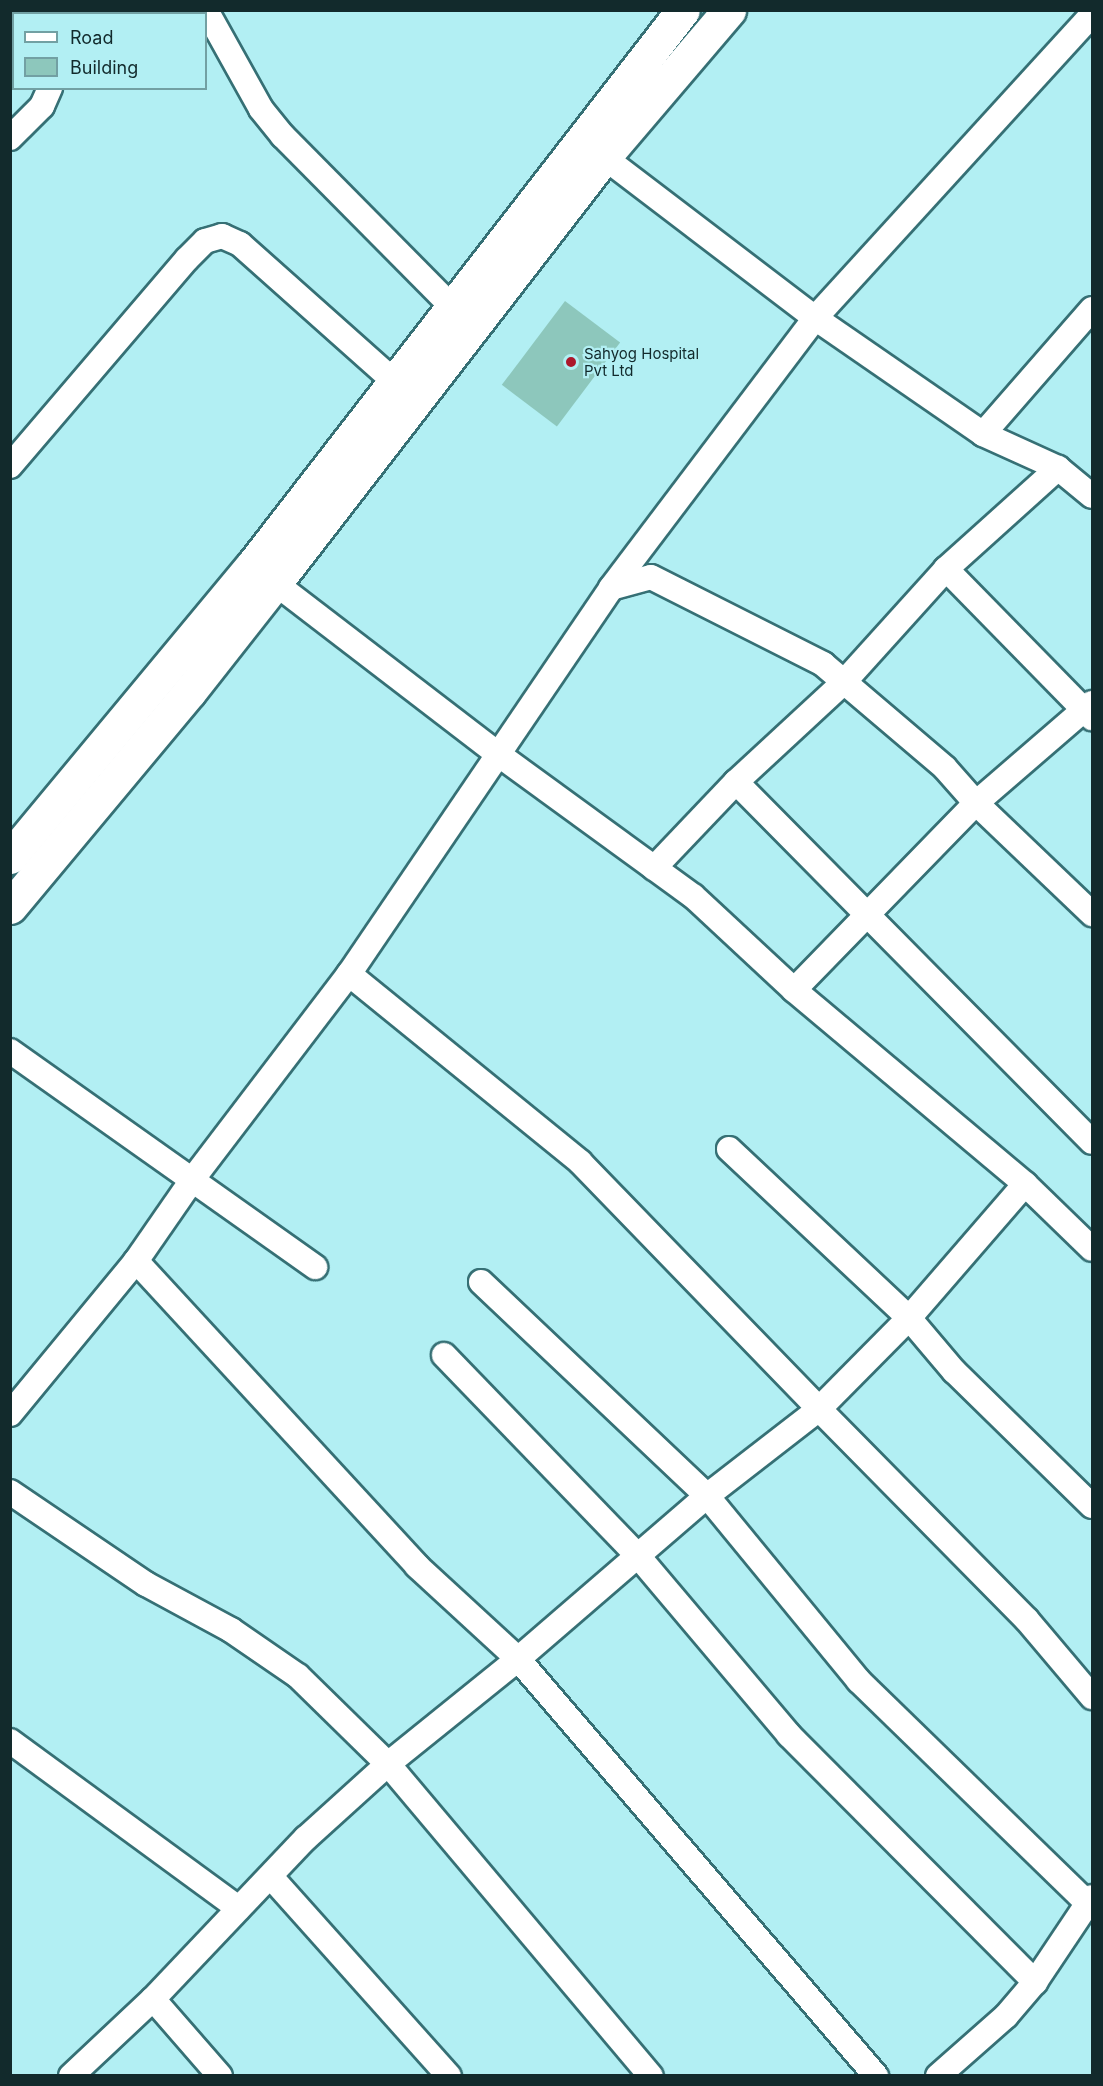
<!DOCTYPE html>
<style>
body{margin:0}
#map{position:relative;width:1103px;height:2086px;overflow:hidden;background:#b2eff3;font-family:Inter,sans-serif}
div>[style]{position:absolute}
.building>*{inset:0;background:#8dc7bc;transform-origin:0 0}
.roads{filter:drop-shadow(2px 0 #367075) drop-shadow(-2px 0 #367075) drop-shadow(0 2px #367075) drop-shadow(0 -2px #367075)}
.street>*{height:24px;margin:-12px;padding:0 12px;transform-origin:12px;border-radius:12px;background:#fff}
.secondary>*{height:33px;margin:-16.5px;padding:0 16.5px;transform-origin:16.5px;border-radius:16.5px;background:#fff}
.dots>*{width:16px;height:16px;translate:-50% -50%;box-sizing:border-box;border:3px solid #b2eff3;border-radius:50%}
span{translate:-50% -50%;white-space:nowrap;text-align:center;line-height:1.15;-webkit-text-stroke:4.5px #b2eff3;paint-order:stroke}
.poi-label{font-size:15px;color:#122a2c}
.left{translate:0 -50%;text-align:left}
.frame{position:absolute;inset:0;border:12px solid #122a2c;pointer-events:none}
.legend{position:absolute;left:12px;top:12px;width:195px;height:78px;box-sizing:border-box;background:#b2eff3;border:2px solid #72a0a3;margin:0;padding:8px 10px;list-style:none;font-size:18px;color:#122a2c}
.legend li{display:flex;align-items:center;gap:12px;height:30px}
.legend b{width:30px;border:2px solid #72a0a3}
</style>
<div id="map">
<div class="building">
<i style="left:565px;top:301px;width:69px;height:105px;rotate:37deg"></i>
</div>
<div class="roads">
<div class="street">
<i style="left:41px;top:10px;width:4px;rotate:76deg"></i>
<i style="left:206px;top:10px;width:113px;rotate:60.9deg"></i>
<i style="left:261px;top:109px;width:35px;rotate:51deg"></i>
<i style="left:283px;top:136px;width:239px;rotate:45.3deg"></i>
<i style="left:10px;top:138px;width:45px;rotate:-45deg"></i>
<i style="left:42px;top:106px;width:20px;rotate:-66deg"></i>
<i style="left:592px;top:148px;width:280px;rotate:37.3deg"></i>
<i style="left:815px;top:318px;width:204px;rotate:34.6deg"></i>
<i style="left:983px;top:434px;width:82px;rotate:24.4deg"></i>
<i style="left:1058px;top:468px;width:44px;rotate:39.5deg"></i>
<i style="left:983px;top:434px;width:166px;rotate:-48.9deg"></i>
<i style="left:10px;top:466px;width:272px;rotate:-49.5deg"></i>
<i style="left:187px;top:259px;width:25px;rotate:-45deg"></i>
<i style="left:205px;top:241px;width:18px;rotate:-16deg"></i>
<i style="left:222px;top:236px;width:20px;rotate:24deg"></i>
<i style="left:240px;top:244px;width:206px;rotate:41.7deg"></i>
<i style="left:946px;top:569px;width:209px;rotate:45.6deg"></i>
<i style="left:262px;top:573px;width:297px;rotate:37.5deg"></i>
<i style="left:498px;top:754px;width:241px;rotate:36.1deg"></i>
<i style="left:693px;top:896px;width:138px;rotate:42.9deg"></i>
<i style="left:794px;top:990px;width:302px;rotate:40deg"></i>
<i style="left:1025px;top:1184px;width:93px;rotate:44.1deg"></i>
<i style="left:611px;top:588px;width:338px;rotate:-52.9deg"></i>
<i style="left:815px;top:318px;width:411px;rotate:-47.6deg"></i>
<i style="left:736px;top:782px;width:147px;rotate:-42.8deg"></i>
<i style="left:844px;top:682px;width:152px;rotate:-47.9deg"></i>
<i style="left:946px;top:569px;width:151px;rotate:-42deg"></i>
<i style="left:654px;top:868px;width:119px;rotate:-46.4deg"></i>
<i style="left:736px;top:782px;width:506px;rotate:45.32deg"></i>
<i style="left:349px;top:974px;width:298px;rotate:39.1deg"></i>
<i style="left:580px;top:1162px;width:344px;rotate:45.9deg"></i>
<i style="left:819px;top:1409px;width:296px;rotate:45.4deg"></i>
<i style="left:1027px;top:1620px;width:101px;rotate:49.8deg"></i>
<i style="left:794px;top:990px;width:261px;rotate:-45.8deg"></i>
<i style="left:976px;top:803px;width:153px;rotate:-40.8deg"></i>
<i style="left:10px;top:1051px;width:374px;rotate:35.3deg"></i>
<i style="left:729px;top:1149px;width:247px;rotate:43.2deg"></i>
<i style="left:909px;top:1318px;width:70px;rotate:49.7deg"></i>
<i style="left:954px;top:1371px;width:193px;rotate:44.4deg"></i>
<i style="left:136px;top:1261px;width:415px;rotate:47.3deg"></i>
<i style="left:417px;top:1566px;width:137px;rotate:42.6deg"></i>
<i style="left:518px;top:1659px;width:550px;rotate:49.35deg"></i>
<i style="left:481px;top:1282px;width:311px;rotate:43.4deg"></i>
<i style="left:707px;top:1496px;width:239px;rotate:50.6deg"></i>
<i style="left:859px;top:1681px;width:320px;rotate:44.2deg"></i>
<i style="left:444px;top:1355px;width:279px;rotate:46deg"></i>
<i style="left:638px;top:1556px;width:234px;rotate:49.8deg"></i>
<i style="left:789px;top:1735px;width:349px;rotate:45.1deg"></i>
<i style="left:10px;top:1414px;width:198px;rotate:-50.5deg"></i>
<i style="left:136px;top:1261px;width:98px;rotate:-55.3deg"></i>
<i style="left:192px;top:1180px;width:259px;rotate:-52.7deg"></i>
<i style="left:349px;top:974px;width:467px;rotate:-55.8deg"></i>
<i style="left:611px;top:588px;width:41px;rotate:-15.4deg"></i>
<i style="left:651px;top:577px;width:193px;rotate:26.8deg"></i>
<i style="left:823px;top:664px;width:160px;rotate:40.4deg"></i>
<i style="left:945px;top:768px;width:47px;rotate:48.5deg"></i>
<i style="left:976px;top:803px;width:161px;rotate:43.7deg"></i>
<i style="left:10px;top:1492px;width:164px;rotate:34.1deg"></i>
<i style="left:146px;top:1584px;width:97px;rotate:28.4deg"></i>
<i style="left:231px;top:1630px;width:81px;rotate:34.5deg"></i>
<i style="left:298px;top:1676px;width:126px;rotate:44.4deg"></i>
<i style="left:388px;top:1764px;width:408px;rotate:49.9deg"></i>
<i style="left:10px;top:1741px;width:283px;rotate:36.2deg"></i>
<i style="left:271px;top:1877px;width:267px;rotate:48.2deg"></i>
<i style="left:153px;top:1999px;width:102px;rotate:49deg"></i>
<i style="left:71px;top:2076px;width:112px;rotate:-43.2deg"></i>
<i style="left:153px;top:1999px;width:222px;rotate:-46.5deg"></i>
<i style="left:306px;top:1838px;width:110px;rotate:-42.1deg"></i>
<i style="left:388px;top:1764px;width:167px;rotate:-38.9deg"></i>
<i style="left:518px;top:1659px;width:250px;rotate:-40.8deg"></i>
<i style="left:707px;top:1496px;width:142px;rotate:-37.8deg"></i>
<i style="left:819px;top:1409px;width:128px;rotate:-45.3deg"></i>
<i style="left:909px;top:1318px;width:177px;rotate:-49.1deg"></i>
<i style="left:938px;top:2076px;width:91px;rotate:-41.4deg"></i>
<i style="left:1006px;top:2016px;width:45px;rotate:-49.5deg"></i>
<i style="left:1035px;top:1982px;width:102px;rotate:-56.2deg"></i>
</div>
<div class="secondary">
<i style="left:10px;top:857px;width:378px;rotate:-50.3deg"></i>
<i style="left:252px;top:566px;width:703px;rotate:-52.22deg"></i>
<i style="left:10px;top:907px;width:281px;rotate:-50.2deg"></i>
<i style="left:190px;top:691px;width:137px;rotate:-51.8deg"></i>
<i style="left:275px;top:583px;width:538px;rotate:-52.32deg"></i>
<i style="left:604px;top:157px;width:193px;rotate:-49.6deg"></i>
</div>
</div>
<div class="dots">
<i style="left:571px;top:362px;background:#ac172b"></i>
</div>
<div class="poi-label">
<span class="left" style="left:584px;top:362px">Sahyog Hospital<br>Pvt Ltd</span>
</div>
<div class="frame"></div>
<ul class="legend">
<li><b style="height:8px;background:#fff"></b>Road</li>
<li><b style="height:16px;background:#8dc7bc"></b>Building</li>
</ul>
</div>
